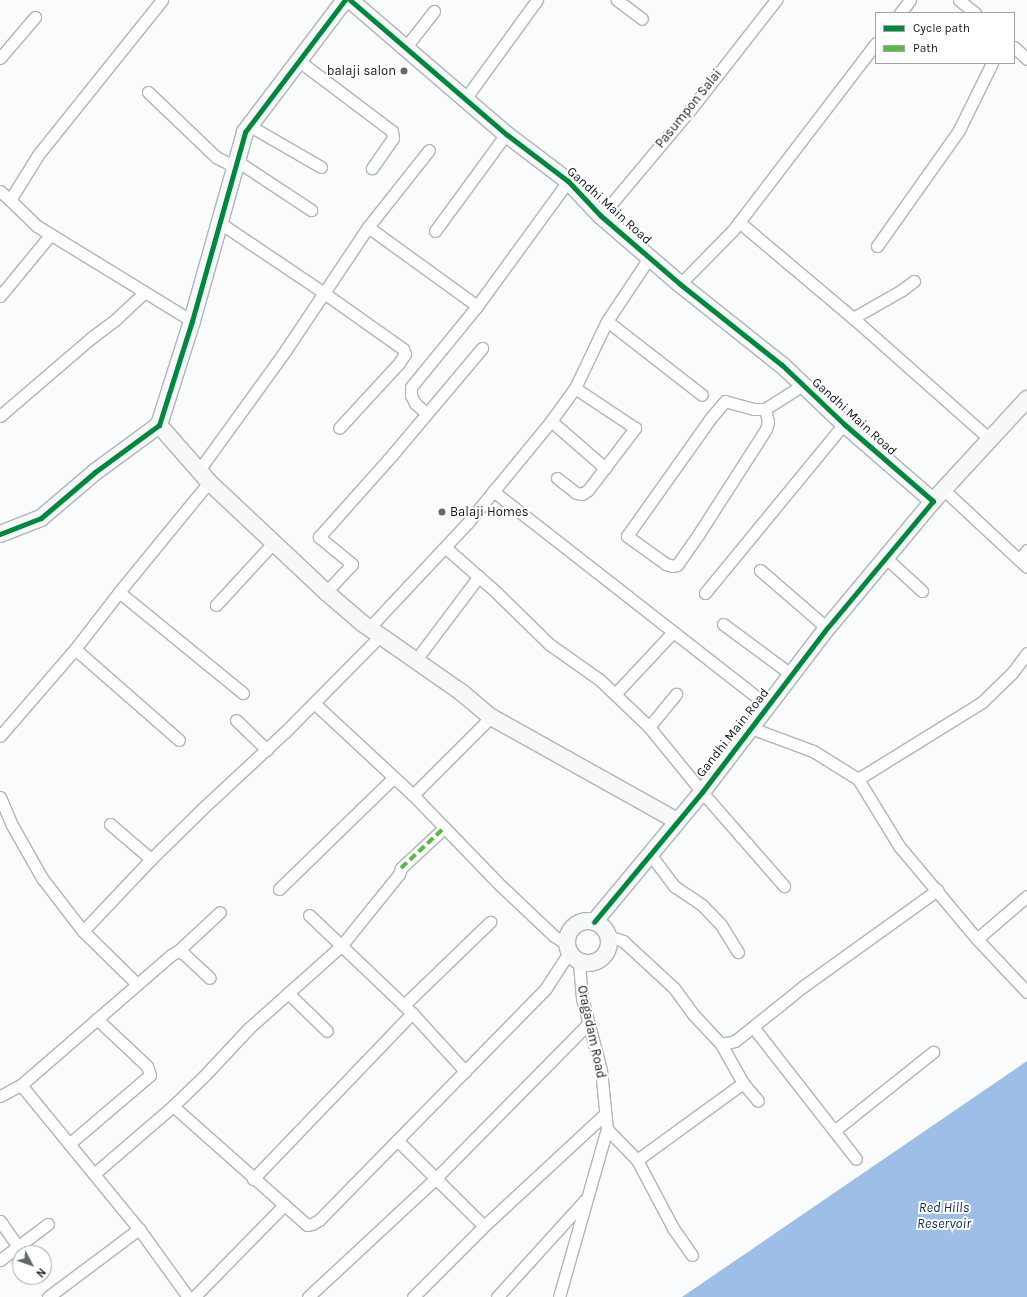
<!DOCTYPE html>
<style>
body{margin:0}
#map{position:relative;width:1027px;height:1297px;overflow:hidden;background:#f9fbfd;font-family:Karla,sans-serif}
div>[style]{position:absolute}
.water>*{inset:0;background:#9cbee7}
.roads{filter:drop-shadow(1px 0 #b0b5b9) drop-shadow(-1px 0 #b0b5b9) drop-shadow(0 1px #b0b5b9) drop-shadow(0 -1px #b0b5b9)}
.street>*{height:11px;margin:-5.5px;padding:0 5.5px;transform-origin:5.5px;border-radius:5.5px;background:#fefeff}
.secondary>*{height:16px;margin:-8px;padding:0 8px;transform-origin:8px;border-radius:8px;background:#f6f8fa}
.secondary>.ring{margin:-8px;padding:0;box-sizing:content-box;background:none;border:16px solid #f6f8fa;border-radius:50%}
.quiet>*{height:4px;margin-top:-2px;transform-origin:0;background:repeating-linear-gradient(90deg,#58b947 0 8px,transparent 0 12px)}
.cycleway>*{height:5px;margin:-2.5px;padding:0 2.5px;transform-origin:2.5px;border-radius:2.5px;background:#00873e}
.dots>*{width:11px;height:11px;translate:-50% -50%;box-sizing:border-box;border:2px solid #fff;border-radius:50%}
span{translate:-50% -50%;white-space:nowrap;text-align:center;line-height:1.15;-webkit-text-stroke:4px #fff;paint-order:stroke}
.poi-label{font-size:13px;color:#131920}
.right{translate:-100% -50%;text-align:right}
.left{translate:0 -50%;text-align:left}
.street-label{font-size:13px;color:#131920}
.water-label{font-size:14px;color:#0b2d52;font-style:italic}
.legend{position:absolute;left:875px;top:12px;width:140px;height:52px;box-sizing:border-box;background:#fff;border:1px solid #a1a3a6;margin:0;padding:5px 7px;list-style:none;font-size:12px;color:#131920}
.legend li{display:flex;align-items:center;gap:8px;height:20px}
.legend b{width:20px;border:1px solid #a1a3a6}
.north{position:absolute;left:12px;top:1245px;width:40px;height:40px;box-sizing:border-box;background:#fff;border:1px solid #a1a3a6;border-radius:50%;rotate:131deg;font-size:11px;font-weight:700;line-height:16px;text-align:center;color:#131920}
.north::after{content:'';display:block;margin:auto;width:14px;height:18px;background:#64686d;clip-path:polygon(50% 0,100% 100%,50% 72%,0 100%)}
</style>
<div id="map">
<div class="water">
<i style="clip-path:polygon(1027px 1061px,1027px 1297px,682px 1297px)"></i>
</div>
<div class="roads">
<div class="street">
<i style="left:162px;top:0;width:198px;rotate:128.7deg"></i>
<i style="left:38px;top:155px;width:53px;rotate:121.9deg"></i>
<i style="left:10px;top:200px;width:37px;rotate:44deg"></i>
<i style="left:37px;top:226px;width:182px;rotate:31.5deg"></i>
<i style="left:617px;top:0;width:31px;rotate:37deg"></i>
<i style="left:959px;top:0;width:21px;rotate:39deg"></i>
<i style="left:900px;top:13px;width:16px;rotate:-52deg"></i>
<i style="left:1014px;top:47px;width:18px;rotate:43deg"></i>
<i style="left:405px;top:48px;width:47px;rotate:-51.9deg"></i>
<i style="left:0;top:58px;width:54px;rotate:-49.5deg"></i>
<i style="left:299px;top:61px;width:116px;rotate:37deg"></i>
<i style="left:392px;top:131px;width:7px;rotate:82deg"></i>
<i style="left:393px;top:138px;width:37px;rotate:125deg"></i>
<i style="left:148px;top:92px;width:94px;rotate:43.7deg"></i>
<i style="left:216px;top:157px;width:22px;rotate:27deg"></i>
<i style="left:465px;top:99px;width:122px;rotate:-54deg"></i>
<i style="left:250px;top:126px;width:82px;rotate:30deg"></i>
<i style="left:237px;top:161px;width:89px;rotate:33.5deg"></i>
<i style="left:0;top:191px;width:13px;rotate:42deg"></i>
<i style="left:601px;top:216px;width:138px;rotate:-50deg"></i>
<i style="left:690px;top:110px;width:140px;rotate:-52deg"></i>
<i style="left:739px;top:222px;width:149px;rotate:40.1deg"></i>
<i style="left:853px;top:318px;width:183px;rotate:41.5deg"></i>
<i style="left:220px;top:223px;width:125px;rotate:33.9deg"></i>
<i style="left:324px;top:293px;width:97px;rotate:35.3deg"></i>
<i style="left:403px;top:349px;width:5px;rotate:68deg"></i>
<i style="left:405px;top:354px;width:11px;rotate:124deg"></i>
<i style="left:399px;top:363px;width:88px;rotate:132.7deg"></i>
<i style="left:368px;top:227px;width:135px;rotate:35.9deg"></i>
<i style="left:435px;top:231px;width:120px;rotate:-53.8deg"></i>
<i style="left:877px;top:246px;width:142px;rotate:-54.7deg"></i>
<i style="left:959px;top:130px;width:75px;rotate:-63.8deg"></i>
<i style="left:680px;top:284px;width:76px;rotate:-45.5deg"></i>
<i style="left:733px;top:230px;width:235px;rotate:-52.6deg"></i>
<i style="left:0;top:296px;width:80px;rotate:-50.6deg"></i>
<i style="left:853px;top:318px;width:56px;rotate:-29.7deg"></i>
<i style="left:902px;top:290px;width:15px;rotate:-37deg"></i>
<i style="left:607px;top:321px;width:120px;rotate:37.9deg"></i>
<i style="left:765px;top:409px;width:11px;rotate:180deg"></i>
<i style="left:754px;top:409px;width:30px;rotate:-165deg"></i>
<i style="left:725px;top:401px;width:23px;rotate:130deg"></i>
<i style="left:710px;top:419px;width:143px;rotate:125.4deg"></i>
<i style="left:627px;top:536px;width:48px;rotate:35.7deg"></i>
<i style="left:666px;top:564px;width:6px;rotate:18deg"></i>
<i style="left:672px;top:566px;width:5px;rotate:-11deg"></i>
<i style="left:677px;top:565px;width:37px;rotate:-55deg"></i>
<i style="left:698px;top:535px;width:126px;rotate:-57.3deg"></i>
<i style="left:766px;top:429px;width:7px;rotate:-74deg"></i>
<i style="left:768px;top:422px;width:13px;rotate:-103deg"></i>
<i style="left:765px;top:409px;width:45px;rotate:-32.3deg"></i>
<i style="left:426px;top:413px;width:15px;rotate:-138deg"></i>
<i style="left:415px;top:403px;width:9px;rotate:-117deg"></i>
<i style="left:411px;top:395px;width:8px;rotate:-90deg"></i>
<i style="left:411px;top:387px;width:104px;rotate:-50.8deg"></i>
<i style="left:477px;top:306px;width:155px;rotate:-53.9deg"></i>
<i style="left:0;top:416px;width:120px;rotate:-40.6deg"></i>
<i style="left:91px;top:338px;width:31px;rotate:-37deg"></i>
<i style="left:116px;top:319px;width:38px;rotate:-43deg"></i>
<i style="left:551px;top:421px;width:72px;rotate:41deg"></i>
<i style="left:199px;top:470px;width:147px;rotate:-54.1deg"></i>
<i style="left:285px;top:351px;width:149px;rotate:-56.2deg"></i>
<i style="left:368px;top:227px;width:98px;rotate:-51.6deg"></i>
<i style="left:557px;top:478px;width:24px;rotate:38deg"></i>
<i style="left:576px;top:493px;width:6px;rotate:9deg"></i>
<i style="left:582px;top:494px;width:7px;rotate:-34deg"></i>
<i style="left:588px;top:490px;width:78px;rotate:-52.8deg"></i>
<i style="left:635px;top:428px;width:72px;rotate:-146.3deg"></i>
<i style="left:944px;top:490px;width:113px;rotate:42.9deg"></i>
<i style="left:493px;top:491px;width:349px;rotate:38deg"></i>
<i style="left:446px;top:548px;width:68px;rotate:41.4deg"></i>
<i style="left:497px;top:593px;width:73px;rotate:44.4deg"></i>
<i style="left:549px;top:644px;width:62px;rotate:35.2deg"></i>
<i style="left:600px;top:680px;width:68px;rotate:43.8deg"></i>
<i style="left:649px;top:727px;width:84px;rotate:50.8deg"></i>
<i style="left:702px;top:792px;width:125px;rotate:48.9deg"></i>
<i style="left:886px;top:558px;width:49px;rotate:42.5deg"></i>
<i style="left:1019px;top:560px;width:13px;rotate:-51deg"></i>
<i style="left:760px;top:570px;width:89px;rotate:40.9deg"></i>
<i style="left:119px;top:592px;width:160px;rotate:39.2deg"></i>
<i style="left:326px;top:592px;width:38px;rotate:-47deg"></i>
<i style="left:352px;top:564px;width:43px;rotate:-140.7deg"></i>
<i style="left:319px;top:537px;width:110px;rotate:-48.3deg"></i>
<i style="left:392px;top:455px;width:140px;rotate:-49.9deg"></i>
<i style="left:705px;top:593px;width:219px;rotate:-50.6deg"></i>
<i style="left:216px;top:605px;width:84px;rotate:-47.4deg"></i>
<i style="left:723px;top:624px;width:86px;rotate:36.5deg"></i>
<i style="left:369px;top:628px;width:146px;rotate:-46.9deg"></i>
<i style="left:469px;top:521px;width:129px;rotate:-50.6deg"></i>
<i style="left:551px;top:421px;width:41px;rotate:-54deg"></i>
<i style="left:575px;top:388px;width:74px;rotate:-64.5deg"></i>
<i style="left:607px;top:321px;width:76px;rotate:-56.3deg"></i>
<i style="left:75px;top:649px;width:138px;rotate:41.2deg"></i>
<i style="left:415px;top:661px;width:106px;rotate:-53deg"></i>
<i style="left:615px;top:694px;width:85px;rotate:-46.9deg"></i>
<i style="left:314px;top:703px;width:135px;rotate:42.9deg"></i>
<i style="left:413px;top:795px;width:125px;rotate:46deg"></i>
<i style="left:500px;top:885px;width:74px;rotate:43.4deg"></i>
<i style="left:554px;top:936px;width:17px;rotate:33deg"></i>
<i style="left:236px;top:720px;width:43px;rotate:44.1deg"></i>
<i style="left:649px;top:727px;width:43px;rotate:-50.7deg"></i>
<i style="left:751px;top:728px;width:66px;rotate:20.4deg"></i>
<i style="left:813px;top:751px;width:53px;rotate:31.9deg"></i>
<i style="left:858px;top:779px;width:79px;rotate:58.5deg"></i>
<i style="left:899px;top:846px;width:121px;rotate:50deg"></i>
<i style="left:977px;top:939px;width:73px;rotate:46.7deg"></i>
<i style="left:0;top:736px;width:115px;rotate:-49.2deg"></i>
<i style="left:75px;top:649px;width:72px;rotate:-52.3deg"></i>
<i style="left:119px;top:592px;width:142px;rotate:-50.7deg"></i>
<i style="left:858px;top:779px;width:146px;rotate:-31.8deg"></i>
<i style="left:982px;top:702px;width:42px;rotate:-44deg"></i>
<i style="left:1012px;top:673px;width:25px;rotate:-53deg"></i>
<i style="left:413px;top:795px;width:110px;rotate:-45deg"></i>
<i style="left:0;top:797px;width:30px;rotate:67deg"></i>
<i style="left:12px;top:825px;width:61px;rotate:60.5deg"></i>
<i style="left:42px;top:878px;width:67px;rotate:52.3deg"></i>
<i style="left:83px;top:931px;width:76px;rotate:44.5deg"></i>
<i style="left:110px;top:824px;width:54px;rotate:40.5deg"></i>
<i style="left:650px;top:854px;width:40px;rotate:53deg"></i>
<i style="left:674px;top:886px;width:34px;rotate:34deg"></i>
<i style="left:702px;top:905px;width:28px;rotate:46deg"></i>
<i style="left:721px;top:925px;width:32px;rotate:58deg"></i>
<i style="left:279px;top:889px;width:159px;rotate:-44.2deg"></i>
<i style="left:83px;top:931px;width:99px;rotate:-46.6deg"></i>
<i style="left:151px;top:859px;width:71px;rotate:-44.4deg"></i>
<i style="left:202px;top:809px;width:113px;rotate:-42.9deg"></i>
<i style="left:285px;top:732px;width:135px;rotate:-45.3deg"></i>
<i style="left:608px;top:936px;width:16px;rotate:18deg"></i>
<i style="left:623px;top:941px;width:69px;rotate:42.7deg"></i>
<i style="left:674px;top:988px;width:31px;rotate:54deg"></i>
<i style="left:692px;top:1013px;width:42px;rotate:46.9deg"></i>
<i style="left:721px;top:1044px;width:45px;rotate:60.6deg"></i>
<i style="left:743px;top:1083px;width:23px;rotate:50deg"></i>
<i style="left:977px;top:939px;width:66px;rotate:-40.7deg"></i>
<i style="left:178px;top:951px;width:57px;rotate:-42.9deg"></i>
<i style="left:288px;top:993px;width:54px;rotate:44.3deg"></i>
<i style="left:404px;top:1005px;width:120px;rotate:-44deg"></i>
<i style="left:412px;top:1013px;width:79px;rotate:47.6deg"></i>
<i style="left:753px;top:1027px;width:167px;rotate:52deg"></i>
<i style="left:721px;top:1044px;width:14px;rotate:-12deg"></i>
<i style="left:735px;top:1041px;width:90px;rotate:-38.7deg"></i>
<i style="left:805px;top:985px;width:163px;rotate:-35.7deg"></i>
<i style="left:21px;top:1085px;width:198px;rotate:-40.9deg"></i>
<i style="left:171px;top:955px;width:8px;rotate:-30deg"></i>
<i style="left:178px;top:951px;width:7px;rotate:27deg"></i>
<i style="left:184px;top:954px;width:35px;rotate:43deg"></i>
<i style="left:0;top:1096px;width:24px;rotate:-28deg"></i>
<i style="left:21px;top:1085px;width:186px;rotate:50.7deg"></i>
<i style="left:139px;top:1229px;width:84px;rotate:54.2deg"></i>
<i style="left:173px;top:1106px;width:179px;rotate:41.6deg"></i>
<i style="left:307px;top:1225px;width:5px;rotate:-11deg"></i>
<i style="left:312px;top:1224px;width:8px;rotate:-30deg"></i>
<i style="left:319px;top:1220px;width:325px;rotate:-45.6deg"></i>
<i style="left:546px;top:988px;width:44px;rotate:-57deg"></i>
<i style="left:607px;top:1129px;width:43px;rotate:45.9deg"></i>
<i style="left:637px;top:1160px;width:77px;rotate:62.1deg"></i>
<i style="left:673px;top:1228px;width:33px;rotate:55deg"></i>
<i style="left:834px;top:1131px;width:127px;rotate:-38.6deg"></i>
<i style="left:397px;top:1140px;width:122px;rotate:44.7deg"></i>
<i style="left:69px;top:1144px;width:106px;rotate:-40.4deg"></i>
<i style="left:150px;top:1075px;width:9px;rotate:-108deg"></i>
<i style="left:147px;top:1066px;width:69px;rotate:-136.8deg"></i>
<i style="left:637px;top:1160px;width:131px;rotate:-36deg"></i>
<i style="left:94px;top:1174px;width:104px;rotate:-40.7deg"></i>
<i style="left:173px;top:1106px;width:43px;rotate:-44.1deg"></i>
<i style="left:204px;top:1076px;width:66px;rotate:-46.8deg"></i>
<i style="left:249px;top:1028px;width:123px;rotate:-41.7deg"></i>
<i style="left:341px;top:946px;width:92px;rotate:-51.1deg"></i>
<i style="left:399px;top:874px;width:6px;rotate:-72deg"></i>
<i style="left:401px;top:868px;width:59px;rotate:-42.9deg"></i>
<i style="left:253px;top:1179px;width:230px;rotate:-46.2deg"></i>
<i style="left:412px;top:1013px;width:142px;rotate:-136.4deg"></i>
<i style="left:0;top:1221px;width:32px;rotate:55deg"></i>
<i style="left:0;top:1260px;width:60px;rotate:-36.9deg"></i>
<i style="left:48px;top:1297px;width:114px;rotate:-36.8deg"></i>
<i style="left:194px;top:1297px;width:129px;rotate:-45.6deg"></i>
<i style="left:308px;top:1297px;width:175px;rotate:-42.9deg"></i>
<i style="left:436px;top:1178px;width:216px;rotate:-45.4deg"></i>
<i style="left:413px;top:1297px;width:100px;rotate:-45deg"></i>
<i style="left:484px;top:1226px;width:165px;rotate:-42.8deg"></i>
<i style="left:497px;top:1297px;width:132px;rotate:-47.8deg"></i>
<i style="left:559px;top:1297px;width:175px;rotate:-74.1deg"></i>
<i style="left:607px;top:1129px;width:59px;rotate:-95.8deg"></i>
<i style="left:601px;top:1070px;width:74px;rotate:-104.8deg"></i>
<i style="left:582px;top:998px;width:38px;rotate:-95deg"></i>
</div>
<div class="secondary">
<i style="left:350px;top:0;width:206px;rotate:40.7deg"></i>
<i style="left:506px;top:134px;width:78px;rotate:37.2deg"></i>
<i style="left:568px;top:181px;width:48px;rotate:46.7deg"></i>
<i style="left:601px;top:216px;width:104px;rotate:40.7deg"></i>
<i style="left:680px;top:284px;width:130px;rotate:38.5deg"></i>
<i style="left:782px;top:365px;width:86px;rotate:43.6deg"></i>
<i style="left:844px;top:424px;width:118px;rotate:40.9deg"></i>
<i style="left:933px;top:501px;width:165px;rotate:129.8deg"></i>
<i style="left:827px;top:628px;width:206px;rotate:127.3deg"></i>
<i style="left:702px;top:792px;width:169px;rotate:129.7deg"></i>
<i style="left:159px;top:425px;width:76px;rotate:48.7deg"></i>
<i style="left:209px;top:482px;width:161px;rotate:43.2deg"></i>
<i style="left:326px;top:592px;width:48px;rotate:40.7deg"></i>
<i style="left:362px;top:623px;width:121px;rotate:34.9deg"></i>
<i style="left:461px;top:692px;width:39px;rotate:40deg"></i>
<i style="left:491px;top:717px;width:213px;rotate:29.2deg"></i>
<i style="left:933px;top:501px;width:139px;rotate:-47.3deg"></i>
<i style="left:0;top:534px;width:44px;rotate:-21.3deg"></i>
<i style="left:41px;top:518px;width:71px;rotate:-40.4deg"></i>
<i style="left:95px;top:472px;width:79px;rotate:-36.3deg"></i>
<i style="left:159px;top:425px;width:109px;rotate:-72.4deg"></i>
<i style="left:192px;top:321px;width:196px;rotate:-74.3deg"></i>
<i style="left:245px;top:132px;width:166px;rotate:-52.9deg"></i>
<i class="ring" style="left:567px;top:921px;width:26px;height:26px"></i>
</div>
</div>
<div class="quiet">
<i style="left:401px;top:868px;width:59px;rotate:-42.9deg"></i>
</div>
<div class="cycleway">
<i style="left:350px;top:0;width:206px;rotate:40.7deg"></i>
<i style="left:506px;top:134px;width:78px;rotate:37.2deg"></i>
<i style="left:568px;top:181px;width:48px;rotate:46.7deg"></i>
<i style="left:601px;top:216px;width:104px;rotate:40.7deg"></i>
<i style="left:680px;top:284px;width:130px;rotate:38.5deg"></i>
<i style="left:782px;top:365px;width:86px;rotate:43.6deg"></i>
<i style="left:844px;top:424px;width:118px;rotate:40.9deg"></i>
<i style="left:933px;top:501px;width:165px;rotate:129.8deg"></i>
<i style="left:827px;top:628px;width:206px;rotate:127.3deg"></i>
<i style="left:702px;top:792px;width:169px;rotate:129.7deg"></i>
<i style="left:0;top:534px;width:44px;rotate:-21.3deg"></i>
<i style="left:41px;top:518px;width:71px;rotate:-40.4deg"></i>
<i style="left:95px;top:472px;width:79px;rotate:-36.3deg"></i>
<i style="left:159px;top:425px;width:109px;rotate:-72.4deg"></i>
<i style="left:192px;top:321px;width:196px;rotate:-74.3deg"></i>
<i style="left:245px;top:132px;width:166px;rotate:-52.9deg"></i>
</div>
<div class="dots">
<i style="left:404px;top:71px;background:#64686d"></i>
<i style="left:442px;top:512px;background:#64686d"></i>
</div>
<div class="poi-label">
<span class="right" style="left:396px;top:71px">balaji salon</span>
<span class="left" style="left:450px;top:512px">Balaji Homes</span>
</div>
<div class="street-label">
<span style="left:689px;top:109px;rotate:-51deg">Pasumpon Salai</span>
<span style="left:609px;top:206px;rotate:42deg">Gandhi Main Road</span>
<span style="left:854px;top:417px;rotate:42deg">Gandhi Main Road</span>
<span style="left:733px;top:733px;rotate:-52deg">Gandhi Main Road</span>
<span style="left:591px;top:1032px;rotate:78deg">Oragadam Road</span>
</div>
<div class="water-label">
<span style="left:944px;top:1216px">Red Hills<br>Reservoir</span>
</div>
<ul class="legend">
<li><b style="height:5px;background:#00873e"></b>Cycle path</li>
<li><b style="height:5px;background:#58b947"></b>Path</li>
</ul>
<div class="north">N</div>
</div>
